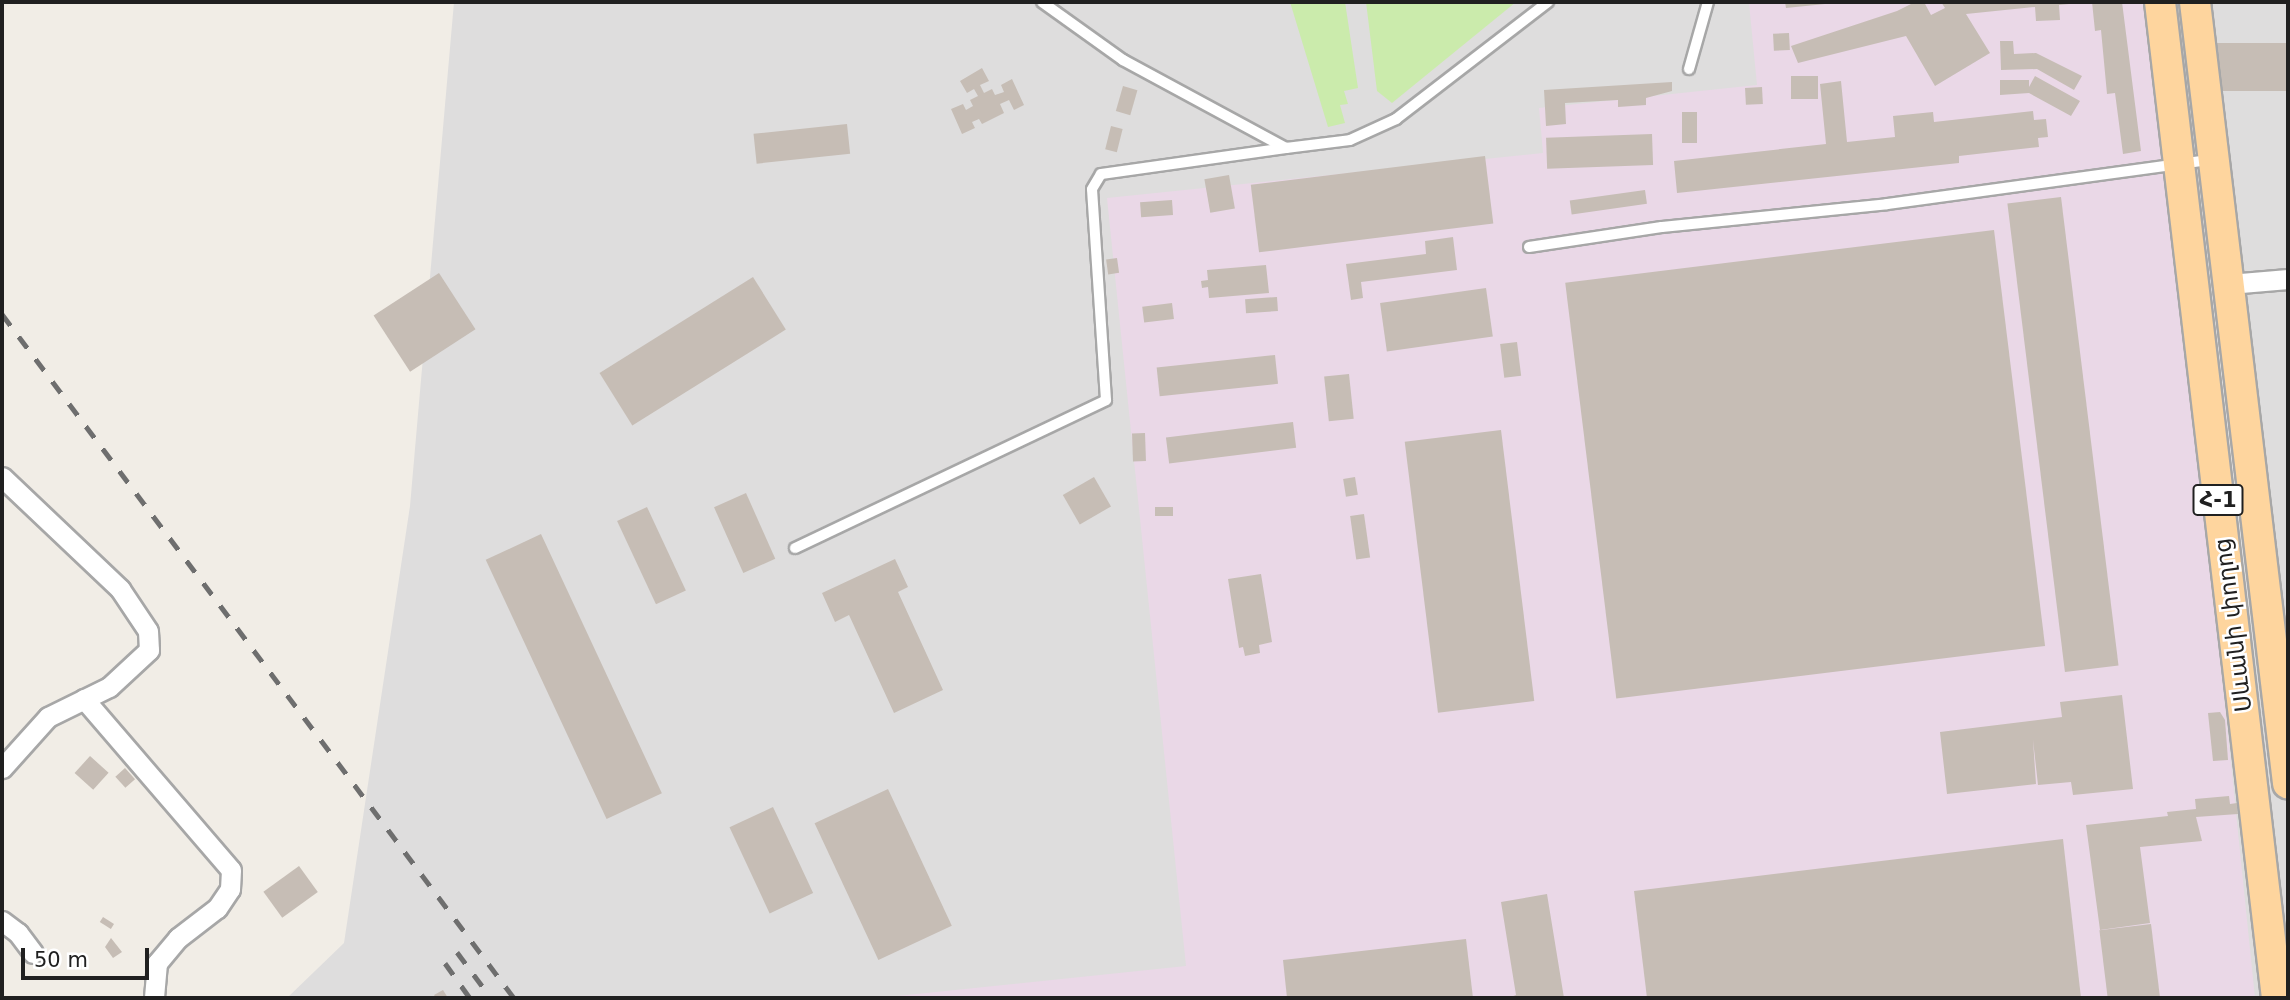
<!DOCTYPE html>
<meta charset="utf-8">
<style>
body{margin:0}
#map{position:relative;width:2290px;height:1000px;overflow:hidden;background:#f1ede6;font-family:"DejaVu Sans","Noto Sans Armenian",sans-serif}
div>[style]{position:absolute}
.residential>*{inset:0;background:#dedddd}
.industrial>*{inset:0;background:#ead8e7}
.grass>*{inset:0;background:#cbebac}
.building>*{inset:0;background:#c6bdb5;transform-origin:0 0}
.roads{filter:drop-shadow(2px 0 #a7a7a7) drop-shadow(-2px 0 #a7a7a7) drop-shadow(0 2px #a7a7a7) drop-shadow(0 -2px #a7a7a7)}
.service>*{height:10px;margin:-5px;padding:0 5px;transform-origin:5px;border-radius:5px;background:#fff}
.minor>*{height:19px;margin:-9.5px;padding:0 9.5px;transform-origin:9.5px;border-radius:9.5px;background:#fff}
.primary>*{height:30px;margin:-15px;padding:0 15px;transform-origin:15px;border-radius:15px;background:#fed59e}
.rail>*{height:5px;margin-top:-2.5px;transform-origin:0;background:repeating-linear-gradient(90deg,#6e6e6e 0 14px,transparent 0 28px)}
span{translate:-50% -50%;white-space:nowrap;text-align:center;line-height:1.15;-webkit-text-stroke:5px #fff;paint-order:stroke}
.shield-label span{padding:2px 5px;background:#fff;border:2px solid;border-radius:5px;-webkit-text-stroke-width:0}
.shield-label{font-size:21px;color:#202020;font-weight:700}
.street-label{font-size:23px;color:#202020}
.frame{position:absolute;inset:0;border:4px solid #202020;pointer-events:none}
.scale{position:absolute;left:21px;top:948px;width:128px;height:32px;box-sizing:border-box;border:4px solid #202020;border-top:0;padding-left:9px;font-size:21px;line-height:24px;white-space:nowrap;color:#202020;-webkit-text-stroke:5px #fff;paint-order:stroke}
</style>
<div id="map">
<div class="residential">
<i style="clip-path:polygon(454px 2px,2288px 2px,2288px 998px,287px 998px,344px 943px,410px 506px)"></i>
</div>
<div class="industrial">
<i style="clip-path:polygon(2153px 2px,2255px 998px,878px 998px,1186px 966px,1107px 198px,1543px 153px,1539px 108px,1757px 85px,1749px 3px)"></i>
</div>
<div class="grass">
<i style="clip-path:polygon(1290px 2px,1345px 2px,1358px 88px,1344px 91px,1348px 104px,1340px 105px,1345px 123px,1328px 127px)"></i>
<i style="clip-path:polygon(1366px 2px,1516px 2px,1392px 103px,1377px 91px)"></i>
</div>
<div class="building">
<i style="clip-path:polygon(1785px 2px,1825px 2px,1825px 4px,1786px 8px)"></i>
<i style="clip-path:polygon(1915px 2px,1924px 2px,1931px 15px,1945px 8px,1941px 2px,2069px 4px,2059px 5px,2060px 20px,2036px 21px,2035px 7px,1966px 14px,1990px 53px,1935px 86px,1906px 36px,1798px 63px,1791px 46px,1897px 11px)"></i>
<i style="clip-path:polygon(2092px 2px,2122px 2px,2141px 151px,2123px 154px,2115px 93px,2107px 94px,2101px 30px,2095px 31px)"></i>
<i style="left:1789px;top:33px;width:17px;height:16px;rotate:87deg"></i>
<i style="clip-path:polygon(2000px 41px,2013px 41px,2014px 54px,2036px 53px,2082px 76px,2074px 90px,2037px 69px,2001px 70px)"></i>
<i style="left:2288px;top:43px;width:48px;height:72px;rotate:90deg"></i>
<i style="clip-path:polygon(982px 68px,989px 81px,980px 85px,984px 93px,992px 89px,995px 95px,1004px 92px,1001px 85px,1012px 79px,1024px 105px,1014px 110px,1009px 100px,1000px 104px,1004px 113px,982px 124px,979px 119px,972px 122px,975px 128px,962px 134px,951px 109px,963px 104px,966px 110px,973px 106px,970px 100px,978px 96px,974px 89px,967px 93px,960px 81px)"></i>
<i style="left:1791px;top:76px;width:27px;height:23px"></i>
<i style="clip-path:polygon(2035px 76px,2080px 101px,2071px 116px,2029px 93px,2000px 95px,2000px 80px,2029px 80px,2029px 87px)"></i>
<i style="clip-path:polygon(1841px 81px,1847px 142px,1895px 137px,1893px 116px,1933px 112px,1934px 122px,2033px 111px,2034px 120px,2046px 119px,2048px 137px,2038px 138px,2039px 147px,1959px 156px,1959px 163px,1677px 193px,1674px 161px,1826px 144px,1820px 84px)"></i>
<i style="clip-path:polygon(1672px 82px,1672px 91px,1646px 98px,1646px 105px,1618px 107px,1618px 100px,1565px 103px,1566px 124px,1546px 126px,1544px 90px)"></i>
<i style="left:1123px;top:86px;width:15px;height:26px;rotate:16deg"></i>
<i style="left:1762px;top:87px;width:17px;height:17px;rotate:87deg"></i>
<i style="left:1682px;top:112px;width:15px;height:31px"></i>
<i style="left:847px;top:124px;width:30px;height:94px;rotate:84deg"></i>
<i style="left:1111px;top:126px;width:12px;height:24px;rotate:14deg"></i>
<i style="left:1652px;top:134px;width:31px;height:106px;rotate:88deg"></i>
<i style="left:1485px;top:156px;width:68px;height:236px;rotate:83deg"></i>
<i style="left:1229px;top:175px;width:34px;height:25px;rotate:80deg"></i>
<i style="left:1645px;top:190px;width:14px;height:76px;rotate:82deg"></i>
<i style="left:2061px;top:197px;width:472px;height:54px;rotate:83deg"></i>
<i style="left:1172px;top:200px;width:15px;height:32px;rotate:86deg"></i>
<i style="left:1994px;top:230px;width:419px;height:432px;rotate:83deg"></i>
<i style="clip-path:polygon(1453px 237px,1457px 270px,1361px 282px,1363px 298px,1351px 300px,1346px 264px,1426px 254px,1425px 241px)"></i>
<i style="left:1117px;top:258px;width:15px;height:11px;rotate:82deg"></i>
<i style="clip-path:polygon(1266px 265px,1269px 293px,1209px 298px,1208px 287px,1202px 288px,1201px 281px,1208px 280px,1207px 270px)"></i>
<i style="left:439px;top:273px;width:67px;height:78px;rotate:57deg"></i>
<i style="left:753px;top:277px;width:62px;height:181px;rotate:58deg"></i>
<i style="left:1486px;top:288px;width:49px;height:107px;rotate:82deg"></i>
<i style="left:1277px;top:297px;width:14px;height:32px;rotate:86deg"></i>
<i style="left:1172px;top:303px;width:16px;height:30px;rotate:83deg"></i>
<i style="left:1517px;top:342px;width:34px;height:17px;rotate:83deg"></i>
<i style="left:1275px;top:355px;width:29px;height:119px;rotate:84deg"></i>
<i style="left:1349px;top:374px;width:45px;height:25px;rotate:84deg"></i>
<i style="left:1293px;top:422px;width:26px;height:128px;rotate:83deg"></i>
<i style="left:1501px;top:430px;width:273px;height:97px;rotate:83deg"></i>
<i style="left:1145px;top:433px;width:28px;height:13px;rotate:88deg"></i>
<i style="left:1094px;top:477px;width:34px;height:36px;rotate:60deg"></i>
<i style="left:1355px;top:477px;width:18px;height:12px;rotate:81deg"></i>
<i style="left:746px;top:493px;width:72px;height:35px;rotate:66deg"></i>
<i style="left:647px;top:507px;width:92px;height:33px;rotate:65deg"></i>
<i style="left:1173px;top:507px;width:9px;height:18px;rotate:90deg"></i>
<i style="left:1364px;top:514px;width:44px;height:14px;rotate:82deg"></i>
<i style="left:541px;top:534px;width:286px;height:61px;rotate:65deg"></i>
<i style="clip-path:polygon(895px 559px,908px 587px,898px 592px,943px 690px,894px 713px,849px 615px,835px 622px,822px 593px)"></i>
<i style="clip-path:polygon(1261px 574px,1272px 642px,1259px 645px,1260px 653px,1245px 656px,1243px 647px,1239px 648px,1228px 579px)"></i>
<i style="clip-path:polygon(2122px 695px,2133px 789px,2073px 795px,2071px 782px,2038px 785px,2033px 740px,2036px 784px,1947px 794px,1940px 732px,2062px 717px,2060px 702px)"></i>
<i style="clip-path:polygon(2220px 712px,2225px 720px,2228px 760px,2213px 761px,2208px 713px)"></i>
<i style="left:90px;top:756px;width:25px;height:23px;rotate:42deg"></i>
<i style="left:125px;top:768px;width:15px;height:13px;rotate:48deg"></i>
<i style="left:888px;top:789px;width:151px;height:81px;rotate:65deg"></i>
<i style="clip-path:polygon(2229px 796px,2230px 804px,2237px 803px,2238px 814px,2196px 817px,2202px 841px,2140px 847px,2150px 923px,2100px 930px,2086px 825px,2168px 816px,2167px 812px,2196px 809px,2195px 799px)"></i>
<i style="left:773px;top:807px;width:95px;height:48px;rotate:65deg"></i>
<i style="clip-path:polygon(2063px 839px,2081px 998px,1647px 998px,1634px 891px)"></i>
<i style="left:299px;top:866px;width:32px;height:44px;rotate:54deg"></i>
<i style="clip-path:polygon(1547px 894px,1564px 998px,1508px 998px,1516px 995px,1501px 902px)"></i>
<i style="left:103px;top:917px;width:13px;height:6px;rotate:32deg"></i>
<i style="left:2151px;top:924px;width:75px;height:52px;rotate:83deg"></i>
<i style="clip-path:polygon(111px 938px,122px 952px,113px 958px,105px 947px)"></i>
<i style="clip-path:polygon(1466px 939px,1473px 998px,1287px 998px,1283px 960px)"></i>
<i style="clip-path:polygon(443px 990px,448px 998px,436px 998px,434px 995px)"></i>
</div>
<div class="roads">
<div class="service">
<i style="left:1042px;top:2px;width:100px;rotate:35.6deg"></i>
<i style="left:1123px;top:60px;width:185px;rotate:28.4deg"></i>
<i style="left:1286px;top:148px;width:64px;rotate:-7.1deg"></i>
<i style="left:1350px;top:140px;width:51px;rotate:-24.5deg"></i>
<i style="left:1396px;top:119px;width:192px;rotate:-37.6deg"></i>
<i style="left:1689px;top:69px;width:70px;rotate:-74.2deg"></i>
<i style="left:1529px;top:247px;width:134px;rotate:-8.6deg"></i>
<i style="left:1662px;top:227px;width:226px;rotate:-5.8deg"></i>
<i style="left:1887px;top:204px;width:325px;rotate:-7.8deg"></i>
<i style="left:795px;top:548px;width:344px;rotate:-25.4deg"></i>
<i style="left:1106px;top:400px;width:211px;rotate:-93.8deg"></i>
<i style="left:1092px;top:189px;width:17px;rotate:-59deg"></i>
<i style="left:1101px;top:174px;width:187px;rotate:-8deg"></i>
</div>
<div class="minor">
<i style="left:2229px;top:284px;width:59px;rotate:-4.8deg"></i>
<i style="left:2px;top:477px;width:163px;rotate:43.5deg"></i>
<i style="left:120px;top:589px;width:50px;rotate:56.3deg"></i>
<i style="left:148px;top:631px;width:19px;rotate:87deg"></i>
<i style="left:149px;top:650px;width:54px;rotate:137.2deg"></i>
<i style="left:109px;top:687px;width:68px;rotate:153.8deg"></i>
<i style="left:48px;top:717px;width:69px;rotate:132deg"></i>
<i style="left:84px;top:699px;width:225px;rotate:49.3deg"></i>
<i style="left:231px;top:870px;width:19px;rotate:93deg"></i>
<i style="left:230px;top:889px;width:23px;rotate:124deg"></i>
<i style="left:217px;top:908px;width:49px;rotate:142.4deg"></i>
<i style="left:178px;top:938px;width:33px;rotate:130deg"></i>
<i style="left:157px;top:963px;width:35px;rotate:95deg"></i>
<i style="left:2px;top:921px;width:20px;rotate:37deg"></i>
<i style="left:18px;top:933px;width:25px;rotate:53deg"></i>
</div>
<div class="primary">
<i style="left:2160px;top:2px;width:1003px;rotate:83.3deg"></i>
<i style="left:2195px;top:2px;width:787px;rotate:83.21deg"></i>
</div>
</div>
<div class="rail">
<i style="left:2px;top:314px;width:854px;rotate:53.18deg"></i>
<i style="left:457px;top:952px;width:57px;rotate:53.5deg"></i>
<i style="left:445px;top:963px;width:43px;rotate:54.5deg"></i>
</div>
<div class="shield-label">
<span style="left:2218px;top:500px">Հ-1</span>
</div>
<div class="street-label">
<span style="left:2233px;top:625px;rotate:-97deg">Սևանի փողոց</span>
</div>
<div class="frame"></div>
<div class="scale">50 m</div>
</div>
